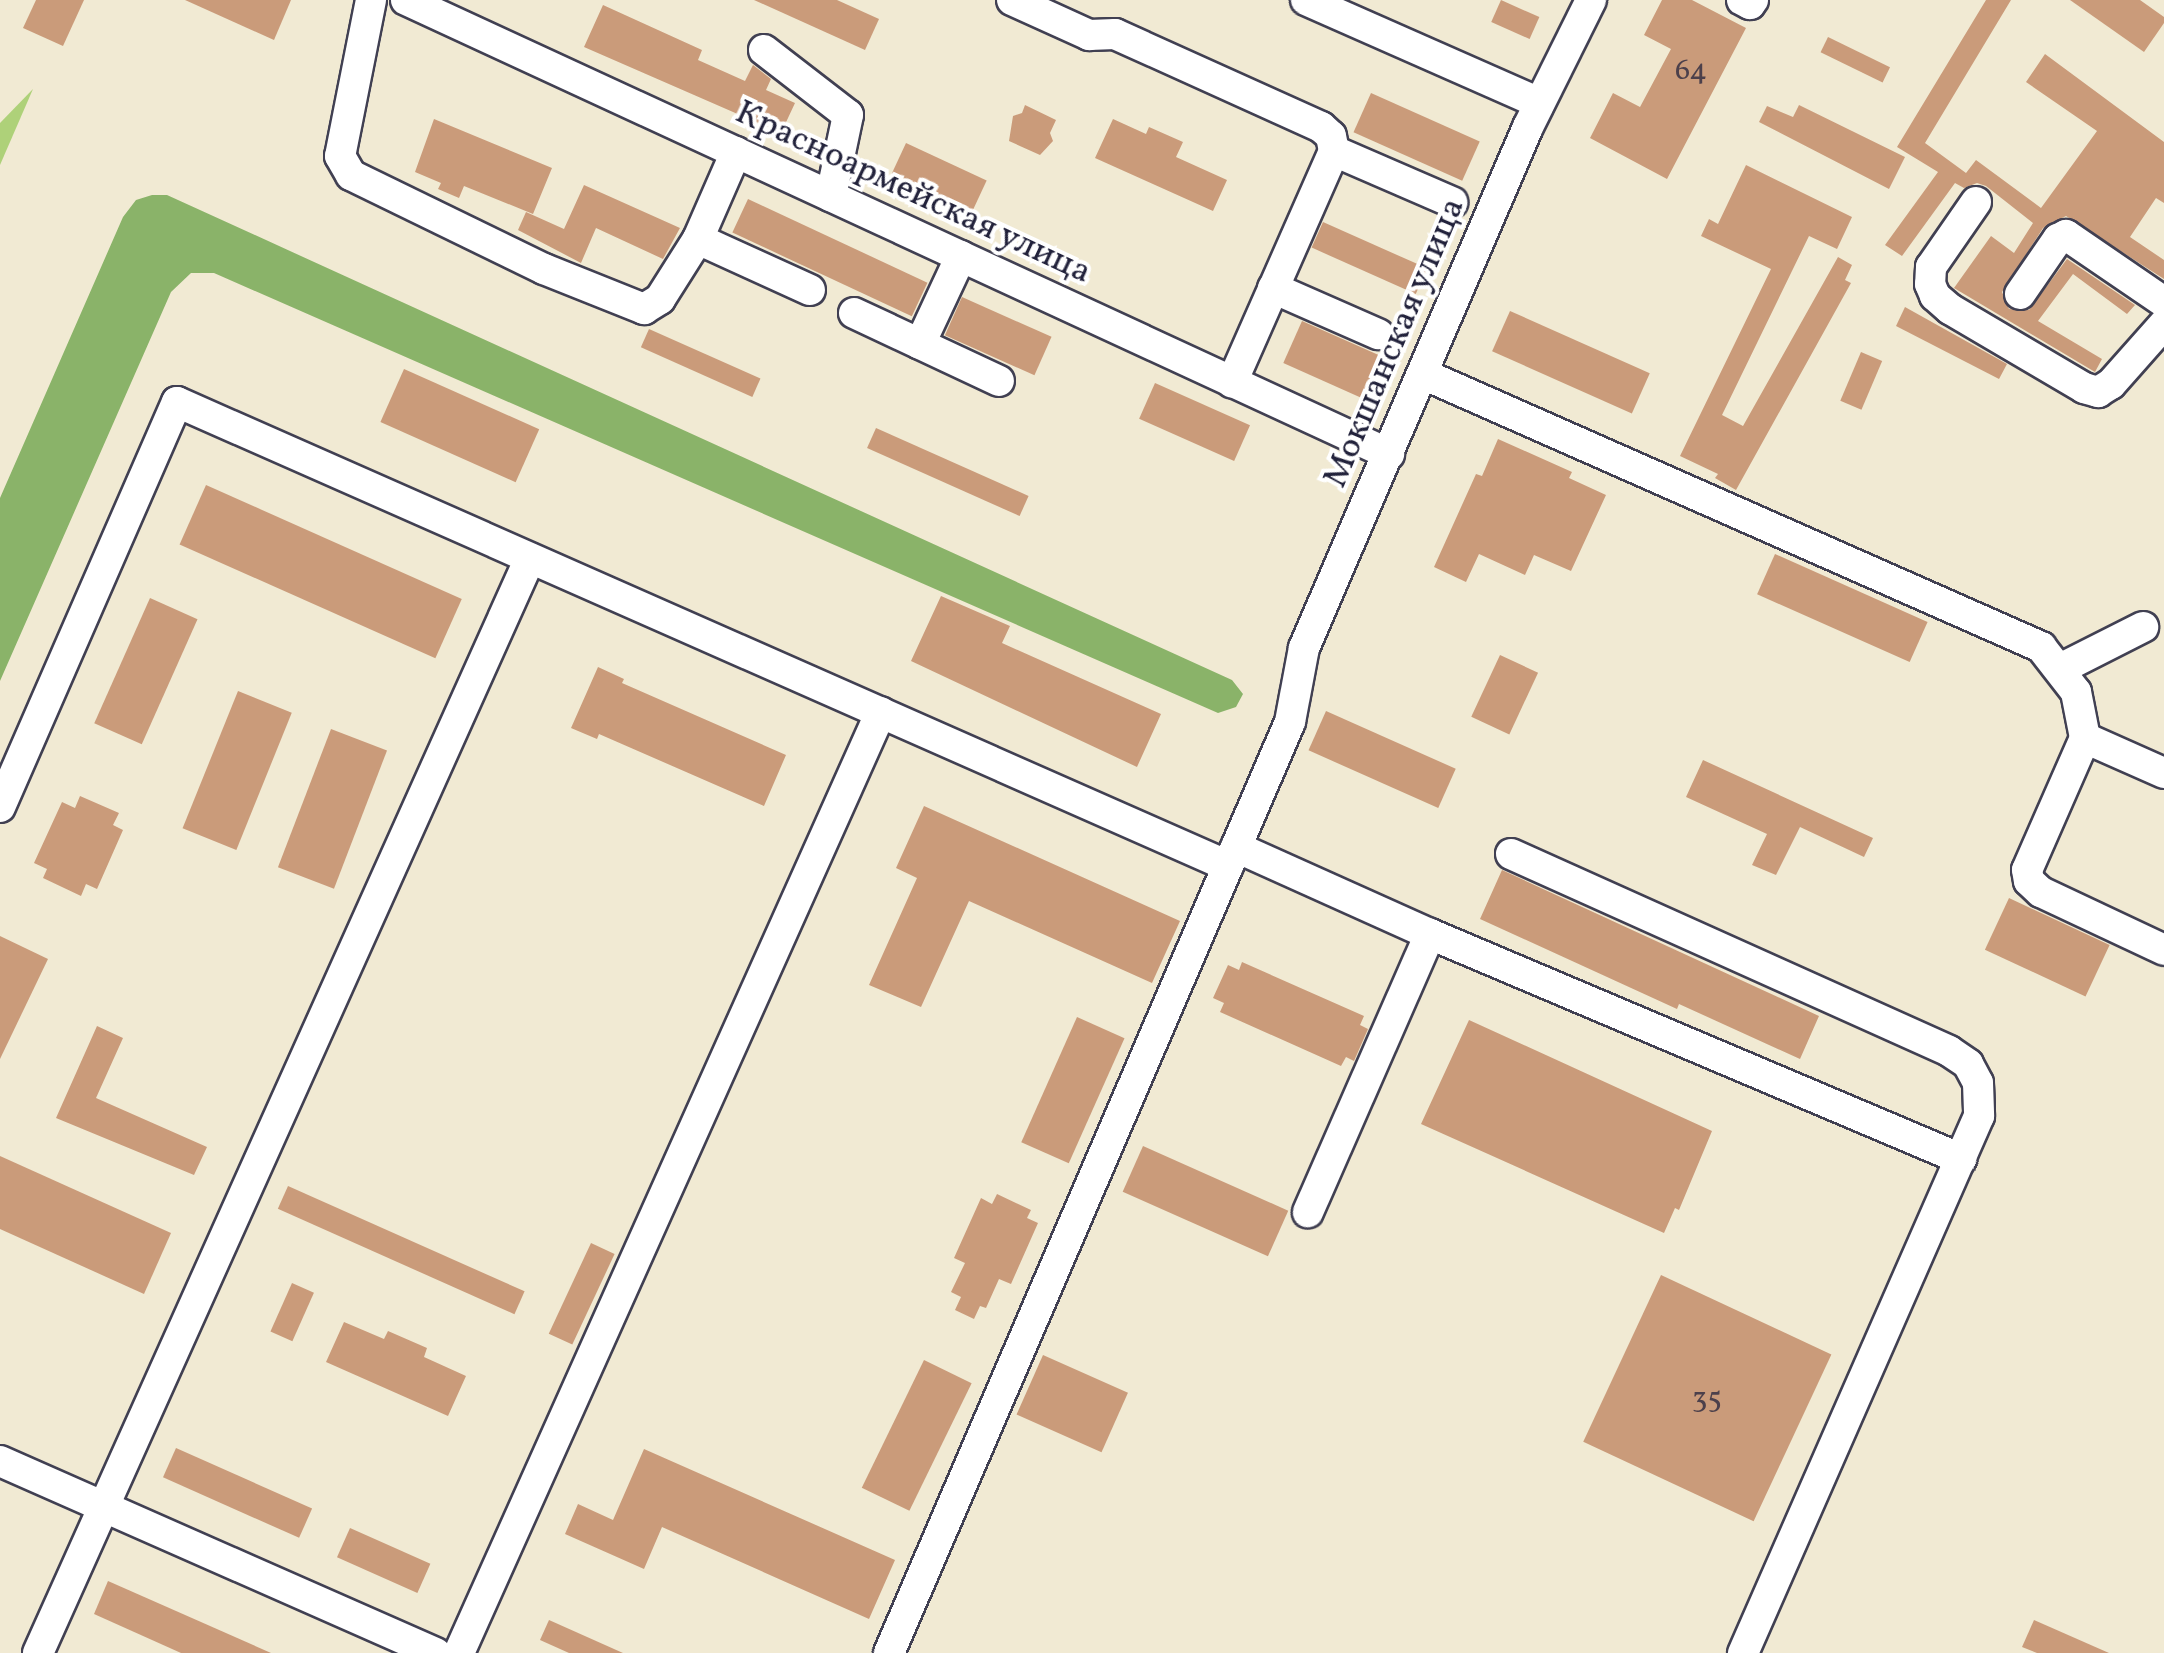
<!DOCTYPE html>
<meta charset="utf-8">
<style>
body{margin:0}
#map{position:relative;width:2164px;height:1653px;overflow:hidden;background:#f1ead3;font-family:Vollkorn,serif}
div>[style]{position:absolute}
.green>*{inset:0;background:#aed179}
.forest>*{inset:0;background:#8ab369}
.building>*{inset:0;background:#ca9b7a;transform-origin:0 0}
.roads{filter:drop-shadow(2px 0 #414052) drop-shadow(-2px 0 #414052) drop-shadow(0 2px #414052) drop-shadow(0 -2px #414052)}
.minor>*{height:30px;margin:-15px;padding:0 15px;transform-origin:15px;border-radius:15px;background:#fff}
span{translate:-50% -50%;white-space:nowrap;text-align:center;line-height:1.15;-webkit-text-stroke:8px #fff;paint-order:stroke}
.number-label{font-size:30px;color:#4c404b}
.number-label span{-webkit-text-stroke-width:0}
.street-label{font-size:35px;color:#22223b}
</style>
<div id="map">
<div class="green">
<i style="clip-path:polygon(33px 89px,0 165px,0 123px)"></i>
</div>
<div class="forest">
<i style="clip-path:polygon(152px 195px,167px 195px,1232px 680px,1243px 694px,1236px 707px,1218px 713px,214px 273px,191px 273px,171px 292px,0 681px,0 498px,123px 217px,136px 200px)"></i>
</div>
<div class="building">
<i style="clip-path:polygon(36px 0,84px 0,63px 46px,23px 28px)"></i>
<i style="clip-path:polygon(185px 0,291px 0,274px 40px)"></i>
<i style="clip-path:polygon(754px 0,837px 0,879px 19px,865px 50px)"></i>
<i style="left:1501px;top:0;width:42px;height:24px;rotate:24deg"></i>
<i style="clip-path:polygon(1662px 0,1692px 0,1746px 28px,1667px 179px,1590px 138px,1613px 93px,1640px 107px,1671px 49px,1644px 35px)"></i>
<i style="clip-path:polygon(1986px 0,2011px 0,1925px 143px,1966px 173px,1976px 160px,2041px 208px,2097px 131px,2026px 82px,2045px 54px,2164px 142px,2164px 203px,2156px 198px,2130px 237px,2164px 260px,2164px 279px,2066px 216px,2043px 228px,2002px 292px,2009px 309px,2029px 310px,2067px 259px,2135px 305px,2127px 314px,2073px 274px,2038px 321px,2102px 359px,2095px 372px,1954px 288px,1991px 236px,2014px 253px,2033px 223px,1986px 186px,1977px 183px,1964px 188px,1955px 183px,1902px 256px,1885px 245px,1938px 172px,1897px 147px)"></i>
<i style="clip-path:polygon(2070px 0,2140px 0,2164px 17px,2164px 23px,2144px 52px)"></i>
<i style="clip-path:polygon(603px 5px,702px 50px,698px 60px,745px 81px,753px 65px,771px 79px,766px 90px,795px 103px,781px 133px,584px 47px)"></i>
<i style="left:1828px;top:37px;width:69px;height:17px;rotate:26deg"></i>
<i style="left:1371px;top:93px;width:119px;height:43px;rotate:24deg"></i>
<i style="clip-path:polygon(1025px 105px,1056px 120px,1050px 133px,1053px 141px,1040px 155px,1009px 141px,1013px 116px,1022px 113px)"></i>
<i style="clip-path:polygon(1799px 105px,1905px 157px,1889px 189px,1759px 122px,1767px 106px,1793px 117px)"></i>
<i style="clip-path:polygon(434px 119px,552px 168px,533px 214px,464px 186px,459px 198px,438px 189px,441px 183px,415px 172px)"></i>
<i style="clip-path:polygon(1113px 119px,1146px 134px,1149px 127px,1183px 142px,1176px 157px,1227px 180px,1213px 211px,1095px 158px)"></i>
<i style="left:906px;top:143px;width:89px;height:44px;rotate:25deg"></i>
<i style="clip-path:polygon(1746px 165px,1852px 217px,1837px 249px,1809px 236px,1722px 415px,1743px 426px,1838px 257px,1852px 265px,1845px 280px,1851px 283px,1736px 490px,1715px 478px,1718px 474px,1680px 456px,1771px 269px,1701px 236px,1709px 219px,1718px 224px)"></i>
<i style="clip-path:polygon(584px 185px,680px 228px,663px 259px,596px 228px,581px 263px,518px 230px,526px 212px,564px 229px)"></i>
<i style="left:748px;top:199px;width:198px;height:37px;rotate:25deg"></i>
<i style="left:1323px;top:222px;width:114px;height:28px;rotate:24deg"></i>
<i style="left:962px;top:297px;width:98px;height:42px;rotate:24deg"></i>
<i style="clip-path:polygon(1905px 307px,2007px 364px,1999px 379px,1896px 326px)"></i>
<i style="left:1510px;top:311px;width:153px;height:44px;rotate:24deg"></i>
<i style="left:1302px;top:321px;width:106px;height:46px;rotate:24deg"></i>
<i style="left:649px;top:329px;width:122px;height:20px;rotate:24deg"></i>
<i style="left:1861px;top:352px;width:23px;height:53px;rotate:23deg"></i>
<i style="left:404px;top:369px;width:148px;height:58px;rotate:24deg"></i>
<i style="left:1155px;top:383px;width:104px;height:39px;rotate:24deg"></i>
<i style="left:876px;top:428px;width:167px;height:22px;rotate:24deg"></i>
<i style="clip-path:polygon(1498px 439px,1572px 472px,1569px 478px,1606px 495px,1571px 571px,1534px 555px,1525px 575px,1479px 554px,1466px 582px,1434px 567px,1476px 474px,1482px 476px)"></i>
<i style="left:206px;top:485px;width:280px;height:65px;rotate:24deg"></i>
<i style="left:1775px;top:554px;width:167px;height:44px;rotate:24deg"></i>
<i style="clip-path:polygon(941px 596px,1010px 626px,1002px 643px,1161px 714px,1137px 767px,911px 661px)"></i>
<i style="left:150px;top:598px;width:52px;height:137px;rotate:24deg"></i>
<i style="left:1500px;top:655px;width:42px;height:68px;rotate:25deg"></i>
<i style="clip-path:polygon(598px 667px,624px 679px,622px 683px,786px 755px,764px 806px,599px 734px,597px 739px,571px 728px)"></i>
<i style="left:238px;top:691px;width:58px;height:148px;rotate:22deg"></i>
<i style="left:1326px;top:711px;width:142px;height:43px;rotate:24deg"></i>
<i style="left:331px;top:729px;width:60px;height:148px;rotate:21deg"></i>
<i style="clip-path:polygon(1703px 760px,1873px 838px,1864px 857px,1800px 827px,1776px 875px,1752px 865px,1767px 834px,1686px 797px)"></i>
<i style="clip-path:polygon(80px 796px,119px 813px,113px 825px,123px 830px,97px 889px,86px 884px,81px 896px,43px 878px,47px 869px,34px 863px,62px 802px,75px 808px)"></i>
<i style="clip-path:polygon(924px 806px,1180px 921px,1152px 983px,969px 901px,921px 1007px,869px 985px,917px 878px,896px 868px)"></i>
<i style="clip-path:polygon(1502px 870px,1819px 1016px,1800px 1059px,1679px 1004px,1677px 1009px,1480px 919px)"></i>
<i style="left:2009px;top:898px;width:111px;height:57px;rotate:25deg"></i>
<i style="clip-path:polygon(0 936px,48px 959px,0 1059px)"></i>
<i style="clip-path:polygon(1242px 962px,1364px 1016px,1360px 1025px,1368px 1029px,1354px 1061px,1346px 1057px,1341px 1066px,1220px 1012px,1224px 1003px,1213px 998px,1228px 965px,1239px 970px)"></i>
<i style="left:1077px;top:1017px;width:52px;height:137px;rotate:24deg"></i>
<i style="clip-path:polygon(1469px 1020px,1712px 1131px,1679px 1210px,1675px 1208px,1664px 1233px,1421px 1124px)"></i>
<i style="clip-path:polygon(97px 1026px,123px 1038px,96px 1098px,207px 1147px,194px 1175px,56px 1118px)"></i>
<i style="left:1143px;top:1146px;width:159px;height:50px;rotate:24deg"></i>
<i style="clip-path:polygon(0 1156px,171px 1233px,144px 1294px,0 1229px)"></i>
<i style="left:288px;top:1186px;width:259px;height:25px;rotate:24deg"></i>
<i style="clip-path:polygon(997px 1194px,1031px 1210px,1027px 1218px,1038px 1223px,1011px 1284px,999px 1279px,986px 1308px,980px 1306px,974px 1319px,955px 1310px,961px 1297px,951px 1292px,965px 1263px,954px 1258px,981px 1198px,992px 1204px)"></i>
<i style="left:591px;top:1243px;width:26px;height:100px;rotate:25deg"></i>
<i style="left:1661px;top:1275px;width:188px;height:184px;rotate:25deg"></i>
<i style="left:292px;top:1283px;width:24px;height:53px;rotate:24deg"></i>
<i style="clip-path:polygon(344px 1322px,384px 1339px,388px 1331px,427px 1348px,424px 1357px,466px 1376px,448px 1416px,326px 1362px)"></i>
<i style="left:1043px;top:1355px;width:93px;height:65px;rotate:24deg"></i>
<i style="left:924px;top:1360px;width:53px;height:142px;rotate:26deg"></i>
<i style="left:176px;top:1448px;width:149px;height:32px;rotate:24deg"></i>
<i style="clip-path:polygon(644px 1449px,895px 1560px,869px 1619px,662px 1527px,644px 1569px,565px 1534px,578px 1504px,613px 1520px)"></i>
<i style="left:350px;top:1528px;width:88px;height:32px;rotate:24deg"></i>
<i style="clip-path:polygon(108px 1581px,271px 1653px,181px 1653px,94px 1614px)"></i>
<i style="clip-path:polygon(549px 1620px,623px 1653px,569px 1653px,540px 1640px)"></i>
<i style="clip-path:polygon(2034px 1620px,2109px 1653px,2037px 1653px,2022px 1647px)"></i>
</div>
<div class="roads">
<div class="minor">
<i style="left:371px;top:0;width:159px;rotate:101.2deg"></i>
<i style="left:340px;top:156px;width:22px;rotate:60deg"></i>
<i style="left:351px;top:175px;width:215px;rotate:26deg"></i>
<i style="left:544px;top:269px;width:108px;rotate:21.8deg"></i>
<i style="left:644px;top:309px;width:19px;rotate:-32deg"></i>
<i style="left:660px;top:299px;width:71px;rotate:-57.7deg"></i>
<i style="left:406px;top:0;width:1083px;rotate:24.79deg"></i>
<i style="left:1012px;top:0;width:85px;rotate:24.4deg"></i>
<i style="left:1089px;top:35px;width:26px;rotate:-2deg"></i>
<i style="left:1115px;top:34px;width:226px;rotate:24.3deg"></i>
<i style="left:1321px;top:127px;width:13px;rotate:42deg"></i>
<i style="left:1331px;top:136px;width:15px;rotate:79deg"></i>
<i style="left:1334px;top:151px;width:253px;rotate:113.8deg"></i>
<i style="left:1306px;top:0;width:255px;rotate:23.8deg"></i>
<i style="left:1742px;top:0;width:9px;rotate:27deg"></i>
<i style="left:1750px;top:4px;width:5px;rotate:-53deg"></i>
<i style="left:764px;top:50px;width:106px;rotate:37.7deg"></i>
<i style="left:848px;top:115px;width:83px;rotate:101.9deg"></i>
<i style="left:1334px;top:151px;width:129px;rotate:23.4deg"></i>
<i style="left:736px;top:152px;width:95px;rotate:113.6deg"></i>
<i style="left:698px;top:239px;width:123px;rotate:24.5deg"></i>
<i style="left:1976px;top:202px;width:79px;rotate:124.7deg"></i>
<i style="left:1931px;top:267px;width:17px;rotate:93deg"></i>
<i style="left:1930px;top:284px;width:13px;rotate:67deg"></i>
<i style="left:1935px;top:296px;width:20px;rotate:41deg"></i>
<i style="left:1950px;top:309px;width:156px;rotate:30.5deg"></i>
<i style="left:2084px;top:388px;width:15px;rotate:16deg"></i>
<i style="left:2098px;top:392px;width:15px;rotate:-32deg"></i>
<i style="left:2111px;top:384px;width:80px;rotate:-48.5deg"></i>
<i style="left:1273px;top:288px;width:115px;rotate:23.7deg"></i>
<i style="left:2020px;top:294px;width:67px;rotate:-55.4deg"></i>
<i style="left:2058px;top:239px;width:9px;rotate:-27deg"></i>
<i style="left:2066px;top:235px;width:119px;rotate:34.4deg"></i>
<i style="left:854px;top:313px;width:160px;rotate:25.1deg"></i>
<i style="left:920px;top:344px;width:97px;rotate:-65deg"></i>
<i style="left:1423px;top:374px;width:676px;rotate:23.83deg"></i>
<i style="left:2041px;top:647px;width:57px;rotate:52.1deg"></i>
<i style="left:2076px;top:692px;width:47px;rotate:78.9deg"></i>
<i style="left:2085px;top:738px;width:144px;rotate:113.7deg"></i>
<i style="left:2027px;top:870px;width:11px;rotate:80deg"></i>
<i style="left:2029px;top:881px;width:16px;rotate:43deg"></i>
<i style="left:2041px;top:892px;width:136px;rotate:25.2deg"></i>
<i style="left:2062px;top:668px;width:91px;rotate:-26.8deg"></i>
<i style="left:2085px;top:738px;width:86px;rotate:23.9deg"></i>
<i style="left:0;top:807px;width:442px;rotate:-66.4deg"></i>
<i style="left:177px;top:402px;width:1149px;rotate:23.82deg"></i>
<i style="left:1236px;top:847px;width:213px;rotate:24.2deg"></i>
<i style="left:1430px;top:934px;width:304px;rotate:113.7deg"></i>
<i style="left:1511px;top:854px;width:480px;rotate:24.2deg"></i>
<i style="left:1949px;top:1051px;width:23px;rotate:34deg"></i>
<i style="left:1968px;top:1064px;width:21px;rotate:62deg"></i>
<i style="left:1978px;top:1083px;width:33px;rotate:88deg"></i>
<i style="left:1979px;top:1116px;width:587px;rotate:113.72deg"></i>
<i style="left:1430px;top:934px;width:577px;rotate:22.96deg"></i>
<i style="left:0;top:1461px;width:476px;rotate:23.8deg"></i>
<i style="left:38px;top:1653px;width:1200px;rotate:-65.8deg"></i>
<i style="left:459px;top:1653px;width:1031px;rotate:-65.85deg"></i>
<i style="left:889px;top:1653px;width:1014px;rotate:-66.7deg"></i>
<i style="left:1290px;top:722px;width:75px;rotate:-79.3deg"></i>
<i style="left:1304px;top:648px;width:567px;rotate:-66.74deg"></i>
<i style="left:1528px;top:127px;width:142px;rotate:-63.6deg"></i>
</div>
</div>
<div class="number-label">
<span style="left:1691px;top:71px">64</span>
<span style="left:1707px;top:1399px">35</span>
</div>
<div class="street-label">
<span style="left:913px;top:193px;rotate:25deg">Красноармейская улица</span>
<span style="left:1395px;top:343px;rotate:-67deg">Мокшанская улица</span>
</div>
</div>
